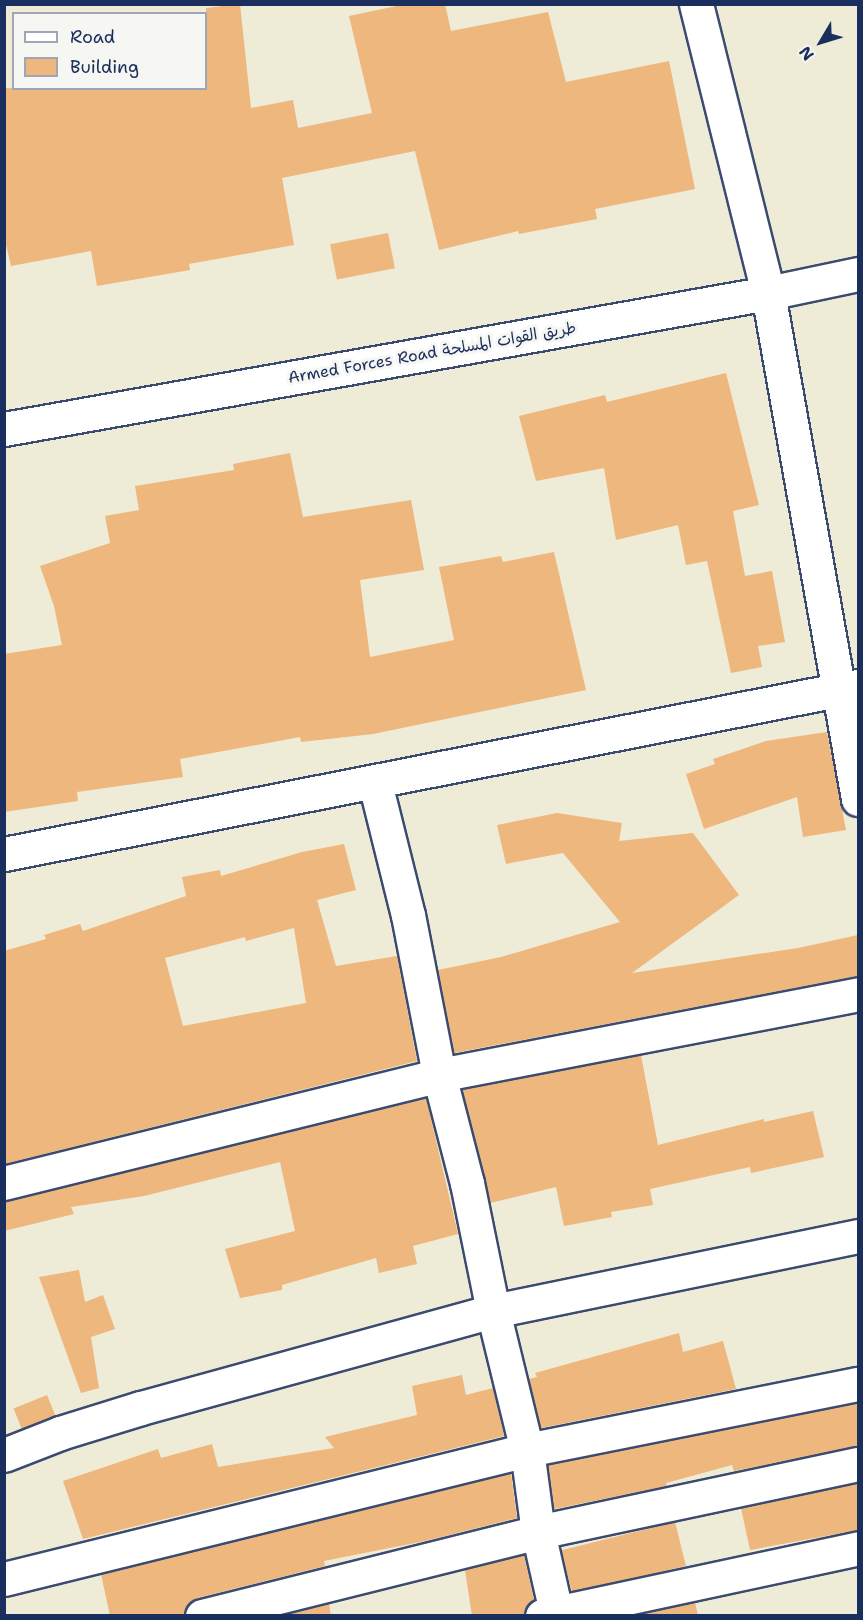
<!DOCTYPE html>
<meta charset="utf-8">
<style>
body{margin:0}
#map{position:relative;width:863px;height:1620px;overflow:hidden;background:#eeebd7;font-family:"Shantell Sans","Playpen Sans Arabic",sans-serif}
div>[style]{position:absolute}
.building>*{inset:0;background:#edb77e;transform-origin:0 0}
.roads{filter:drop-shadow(2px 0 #3b4b70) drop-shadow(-2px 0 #3b4b70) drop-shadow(0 2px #3b4b70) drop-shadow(0 -2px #3b4b70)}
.minor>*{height:33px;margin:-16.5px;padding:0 16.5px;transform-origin:16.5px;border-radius:16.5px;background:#fff}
span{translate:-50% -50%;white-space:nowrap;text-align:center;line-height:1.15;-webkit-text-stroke:6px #f6f6f2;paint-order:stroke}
.street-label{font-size:16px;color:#1b2f5e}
.frame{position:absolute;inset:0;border:6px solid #1b2f5e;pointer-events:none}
.legend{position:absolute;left:12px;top:12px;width:195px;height:78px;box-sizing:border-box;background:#f6f6f2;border:2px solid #9ea6b7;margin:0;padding:8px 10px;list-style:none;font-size:18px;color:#1b2f5e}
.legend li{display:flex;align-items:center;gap:12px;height:30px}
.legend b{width:30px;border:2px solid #9ea6b7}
.north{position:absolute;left:791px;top:12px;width:60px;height:60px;-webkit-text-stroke:4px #f6f6f2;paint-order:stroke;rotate:232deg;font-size:16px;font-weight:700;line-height:24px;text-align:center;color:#1b2f5e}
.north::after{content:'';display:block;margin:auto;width:21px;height:27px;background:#1b2f5e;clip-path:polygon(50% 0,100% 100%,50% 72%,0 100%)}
</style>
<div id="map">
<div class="building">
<i style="clip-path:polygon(240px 4px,251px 108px,293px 100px,298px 128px,372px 113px,349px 16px,406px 4px,445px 4px,451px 31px,548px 12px,566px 82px,669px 61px,695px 189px,595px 209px,597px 219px,519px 234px,518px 231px,439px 250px,415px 151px,282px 178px,294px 245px,189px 264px,190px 270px,97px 286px,91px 251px,11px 266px,4px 236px,4px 88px,206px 88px,206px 8px)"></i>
<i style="left:388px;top:233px;width:36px;height:59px;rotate:79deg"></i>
<i style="clip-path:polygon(726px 373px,759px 505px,733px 511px,745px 576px,772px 571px,785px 642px,758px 646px,762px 667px,731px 673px,707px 561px,686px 565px,678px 525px,616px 540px,604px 468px,536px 481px,519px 416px,605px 395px,607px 402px)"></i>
<i style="clip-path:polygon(290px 453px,303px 517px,411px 500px,424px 570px,360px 580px,370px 657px,454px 640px,439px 567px,501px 556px,503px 562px,554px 552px,586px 690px,373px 734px,301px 742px,300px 737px,180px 759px,183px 777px,77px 792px,78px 801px,4px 812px,4px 654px,62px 645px,54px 606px,40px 566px,110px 543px,105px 516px,139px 510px,135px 486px,234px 470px,233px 464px)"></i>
<i style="clip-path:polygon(827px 732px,846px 830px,803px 837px,797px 797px,704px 829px,686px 774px,715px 764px,713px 759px,766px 741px)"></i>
<i style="clip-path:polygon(557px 813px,622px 823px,619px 841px,693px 833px,739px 895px,632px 973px,798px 948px,858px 935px,858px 976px,454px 1053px,438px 970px,501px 957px,620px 922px,563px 853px,506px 864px,497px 825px)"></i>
<i style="clip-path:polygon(evenodd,344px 844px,356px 890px,317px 900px,336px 966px,397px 956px,417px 1061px,4px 1164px,4px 951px,46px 939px,44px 935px,80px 924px,83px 931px,186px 896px,182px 877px,220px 870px,221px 876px,302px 852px,344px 844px,294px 928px,306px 1003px,183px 1026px,165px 958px,245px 937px,246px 941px,294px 928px)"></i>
<i style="clip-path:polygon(641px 1055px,658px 1145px,764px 1119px,764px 1122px,813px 1111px,824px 1157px,751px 1173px,750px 1167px,650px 1189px,653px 1205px,611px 1212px,612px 1217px,564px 1226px,556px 1187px,490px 1203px,462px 1090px)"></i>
<i style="clip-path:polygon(426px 1098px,458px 1234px,413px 1246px,417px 1264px,379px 1273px,376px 1258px,282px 1285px,282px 1290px,240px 1298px,225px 1249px,295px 1231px,280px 1162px,144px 1196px,71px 1207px,74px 1214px,4px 1231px,4px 1201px)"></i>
<i style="clip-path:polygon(79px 1270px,85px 1302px,103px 1295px,115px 1329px,91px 1337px,99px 1388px,81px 1393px,39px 1277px)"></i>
<i style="clip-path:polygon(679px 1333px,683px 1352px,723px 1341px,736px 1389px,541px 1428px,529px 1379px,537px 1377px,535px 1373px)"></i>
<i style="clip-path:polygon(462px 1375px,466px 1395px,493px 1388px,504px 1436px,83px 1539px,63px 1481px,158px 1449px,161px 1458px,212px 1444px,218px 1467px,334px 1448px,325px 1437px,417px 1415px,412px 1386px)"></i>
<i style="left:47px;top:1395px;width:22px;height:36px;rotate:68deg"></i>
<i style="clip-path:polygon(858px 1403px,858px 1446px,734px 1471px,732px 1465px,666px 1483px,667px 1486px,554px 1509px,548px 1465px)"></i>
<i style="clip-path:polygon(511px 1473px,517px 1518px,425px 1541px,324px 1561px,325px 1566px,197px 1598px,189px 1603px,184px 1616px,110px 1616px,101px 1574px)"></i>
<i style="clip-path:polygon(858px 1483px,858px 1530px,750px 1550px,741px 1508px)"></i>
<i style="left:675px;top:1522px;width:45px;height:117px;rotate:76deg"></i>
<i style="clip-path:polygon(524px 1555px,534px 1600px,529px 1603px,524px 1616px,472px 1616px,465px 1570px)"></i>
<i style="clip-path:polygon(695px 1602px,698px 1616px,633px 1616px)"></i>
<i style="clip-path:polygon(329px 1604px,331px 1616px,281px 1616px)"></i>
</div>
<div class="roads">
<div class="minor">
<i style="left:696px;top:4px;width:298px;rotate:76deg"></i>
<i style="left:768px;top:293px;width:514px;rotate:79.91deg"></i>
<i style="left:4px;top:429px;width:776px;rotate:-10.09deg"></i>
<i style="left:768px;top:293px;width:92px;rotate:-11.9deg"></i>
<i style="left:375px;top:783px;width:136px;rotate:76deg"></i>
<i style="left:408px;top:915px;width:163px;rotate:79deg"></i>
<i style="left:439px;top:1075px;width:112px;rotate:75.5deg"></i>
<i style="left:467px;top:1183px;width:131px;rotate:78.5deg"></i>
<i style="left:493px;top:1311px;width:143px;rotate:76.3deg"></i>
<i style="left:527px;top:1450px;width:83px;rotate:82.4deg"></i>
<i style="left:538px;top:1532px;width:86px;rotate:77.3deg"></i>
<i style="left:4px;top:854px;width:870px;rotate:-11.13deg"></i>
<i style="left:4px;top:1183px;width:448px;rotate:-13.9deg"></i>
<i style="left:439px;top:1075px;width:427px;rotate:-10.9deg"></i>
<i style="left:4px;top:1455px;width:60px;rotate:-21.4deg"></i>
<i style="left:60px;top:1433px;width:85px;rotate:-17.2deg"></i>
<i style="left:141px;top:1408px;width:365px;rotate:-15.4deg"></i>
<i style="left:493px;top:1311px;width:373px;rotate:-11.6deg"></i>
<i style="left:4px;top:1579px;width:539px;rotate:-13.86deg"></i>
<i style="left:527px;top:1450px;width:338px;rotate:-11.3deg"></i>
<i style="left:202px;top:1616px;width:346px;rotate:-14deg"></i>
<i style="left:538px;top:1532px;width:327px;rotate:-12deg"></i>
<i style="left:542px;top:1616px;width:323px;rotate:-12.1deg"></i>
</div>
</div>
<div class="street-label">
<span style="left:432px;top:353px;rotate:-10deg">Armed Forces Road طريق القوات المسلحة</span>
</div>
<div class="frame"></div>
<ul class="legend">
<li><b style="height:8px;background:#fff"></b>Road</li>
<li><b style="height:16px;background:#edb77e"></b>Building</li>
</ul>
<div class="north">N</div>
</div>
